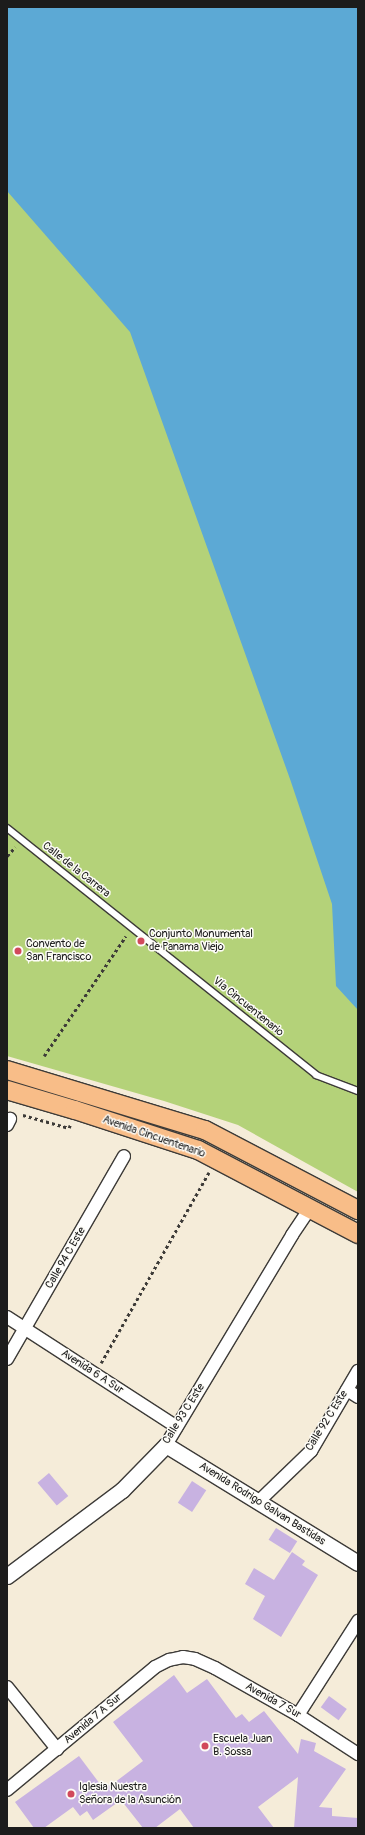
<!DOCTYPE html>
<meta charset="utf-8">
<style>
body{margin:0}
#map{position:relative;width:365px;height:1835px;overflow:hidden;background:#f5ecd9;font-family:Pangolin,sans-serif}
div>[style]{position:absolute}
.green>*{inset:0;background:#b4d279}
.water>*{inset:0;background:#5ca9d5}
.building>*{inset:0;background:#c8b2e1;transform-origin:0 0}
.path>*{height:2.5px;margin-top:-1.25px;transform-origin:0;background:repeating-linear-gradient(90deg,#3d3b38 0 3px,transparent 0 6px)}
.roads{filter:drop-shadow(1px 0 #3d3b38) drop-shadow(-1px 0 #3d3b38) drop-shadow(0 1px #3d3b38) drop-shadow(0 -1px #3d3b38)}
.service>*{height:6px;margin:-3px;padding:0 3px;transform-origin:3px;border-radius:3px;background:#fff}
.minor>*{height:12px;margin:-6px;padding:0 6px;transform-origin:6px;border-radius:6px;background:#fff}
.tertiary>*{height:15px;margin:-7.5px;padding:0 7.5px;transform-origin:7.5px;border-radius:7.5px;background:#fff}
.primary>*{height:18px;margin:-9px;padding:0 9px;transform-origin:9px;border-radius:9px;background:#f8bd88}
.dots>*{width:11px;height:11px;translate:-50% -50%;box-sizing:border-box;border:2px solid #fdfcf7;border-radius:50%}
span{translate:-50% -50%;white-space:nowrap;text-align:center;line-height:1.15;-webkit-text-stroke:3px #fdfcf7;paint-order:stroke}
.street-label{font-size:11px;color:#1c1c1c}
.poi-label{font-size:11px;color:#1c1c1c}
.left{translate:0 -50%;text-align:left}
.frame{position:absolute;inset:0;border:8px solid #1c1c1c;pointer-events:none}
</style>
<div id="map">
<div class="green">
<i style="clip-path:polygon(7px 7px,358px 7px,358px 1192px,238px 1125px,164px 1101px,7px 1056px)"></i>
</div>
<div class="water">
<i style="clip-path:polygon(7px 7px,358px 7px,358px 1010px,336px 986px,332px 904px,290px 779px,130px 332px,7px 191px)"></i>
</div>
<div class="building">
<i style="left:49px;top:1473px;width:30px;height:15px;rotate:50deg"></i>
<i style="left:192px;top:1481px;width:17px;height:26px;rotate:33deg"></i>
<i style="left:276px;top:1528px;width:25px;height:14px;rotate:32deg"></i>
<i style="clip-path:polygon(292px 1552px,305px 1561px,302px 1565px,318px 1575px,281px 1637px,253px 1619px,265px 1596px,245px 1584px,254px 1568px,274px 1580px)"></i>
<i style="clip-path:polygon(174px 1675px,187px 1693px,207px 1679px,236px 1718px,242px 1714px,249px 1722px,264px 1711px,298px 1754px,301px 1739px,316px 1743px,314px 1751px,346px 1769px,319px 1807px,332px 1808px,332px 1816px,358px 1818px,358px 1828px,294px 1828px,298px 1777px,258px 1807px,274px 1828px,194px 1828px,180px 1809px,155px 1828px,143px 1828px,121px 1800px,93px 1820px,87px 1811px,80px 1816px,73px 1807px,44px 1828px,34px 1828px,15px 1802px,79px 1756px,103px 1788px,108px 1784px,110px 1786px,143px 1761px,113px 1722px)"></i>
<i style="left:329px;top:1696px;width:22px;height:14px;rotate:36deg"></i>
</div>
<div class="path">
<i style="left:7px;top:856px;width:12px;rotate:-48deg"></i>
<i style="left:44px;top:1056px;width:145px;rotate:-55.7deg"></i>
<i style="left:23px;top:1115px;width:48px;rotate:15.8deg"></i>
<i style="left:69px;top:1128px;width:3px;rotate:-72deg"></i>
<i style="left:101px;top:1363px;width:219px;rotate:-60.5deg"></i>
</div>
<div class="roads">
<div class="service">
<i style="left:7px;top:828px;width:396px;rotate:38.6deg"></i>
<i style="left:316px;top:1075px;width:45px;rotate:20.9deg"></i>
</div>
<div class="minor">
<i style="left:7px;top:1125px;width:7px;rotate:-63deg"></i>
<i style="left:7px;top:1317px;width:202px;rotate:32.9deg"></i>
<i style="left:7px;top:1359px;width:234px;rotate:-60deg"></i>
<i style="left:347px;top:1390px;width:13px;rotate:32deg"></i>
<i style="left:166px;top:1445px;width:245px;rotate:-59deg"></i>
<i style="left:292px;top:1235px;width:32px;rotate:-56deg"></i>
<i style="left:258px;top:1502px;width:74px;rotate:-43.9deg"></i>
<i style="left:311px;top:1451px;width:93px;rotate:-59.6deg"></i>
<i style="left:7px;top:1687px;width:80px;rotate:51.1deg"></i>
<i style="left:298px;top:1715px;width:112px;rotate:-57.4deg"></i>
<i style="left:7px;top:1790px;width:192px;rotate:-39.7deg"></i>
<i style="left:155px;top:1667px;width:16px;rotate:-27deg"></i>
<i style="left:169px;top:1660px;width:14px;rotate:-12deg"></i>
<i style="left:183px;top:1657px;width:12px;rotate:9deg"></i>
<i style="left:195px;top:1659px;width:22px;rotate:24deg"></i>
<i style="left:215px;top:1668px;width:95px;rotate:29.5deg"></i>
<i style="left:298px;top:1715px;width:72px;rotate:33deg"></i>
</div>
<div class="tertiary">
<i style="left:7px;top:1576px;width:144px;rotate:-36.8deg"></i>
<i style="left:122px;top:1490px;width:63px;rotate:-45.6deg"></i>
<i style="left:166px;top:1445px;width:225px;rotate:31.6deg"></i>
</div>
<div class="primary">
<i style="left:7px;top:1070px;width:207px;rotate:16.9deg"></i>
<i style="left:205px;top:1130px;width:173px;rotate:27.6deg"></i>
<i style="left:7px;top:1090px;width:71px;rotate:16.4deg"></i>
<i style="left:75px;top:1110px;width:129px;rotate:18deg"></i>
<i style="left:198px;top:1150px;width:181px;rotate:27.7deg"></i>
</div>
</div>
<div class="dots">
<i style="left:141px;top:941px;background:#d1495b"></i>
<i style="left:18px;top:951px;background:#d1495b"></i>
<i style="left:205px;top:1746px;background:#d1495b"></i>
<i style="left:71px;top:1794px;background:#d1495b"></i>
</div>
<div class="street-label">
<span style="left:76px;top:870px;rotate:38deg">Calle de la Carrera</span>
<span style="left:248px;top:1007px;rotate:39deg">Vía Cincuentenario</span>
<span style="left:154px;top:1137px;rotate:19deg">Avenida Cincuentenario</span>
<span style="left:66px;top:1258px;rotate:-60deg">Calle 94 C Este</span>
<span style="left:92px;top:1372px;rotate:33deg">Avenida 6 A Sur</span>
<span style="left:184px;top:1414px;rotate:-58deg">Calle 93 C Este</span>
<span style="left:327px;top:1421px;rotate:-58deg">Calle 92 C Este</span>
<span style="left:262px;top:1504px;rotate:32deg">Avenida Rodrigo Galvan Bastidas</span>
<span style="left:273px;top:1701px;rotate:29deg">Avenida 7 Sur</span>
<span style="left:93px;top:1719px;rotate:-40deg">Avenida 7 A Sur</span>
</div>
<div class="poi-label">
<span class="left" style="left:149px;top:941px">Conjunto Monumental<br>de Panama Viejo</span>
<span class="left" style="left:26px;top:951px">Convento de<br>San Francisco</span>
<span class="left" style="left:213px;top:1746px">Escuela Juan<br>B. Sossa</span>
<span class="left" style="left:79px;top:1794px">Iglesia Nuestra<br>Señora de la Asunción</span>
</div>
<div class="frame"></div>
</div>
